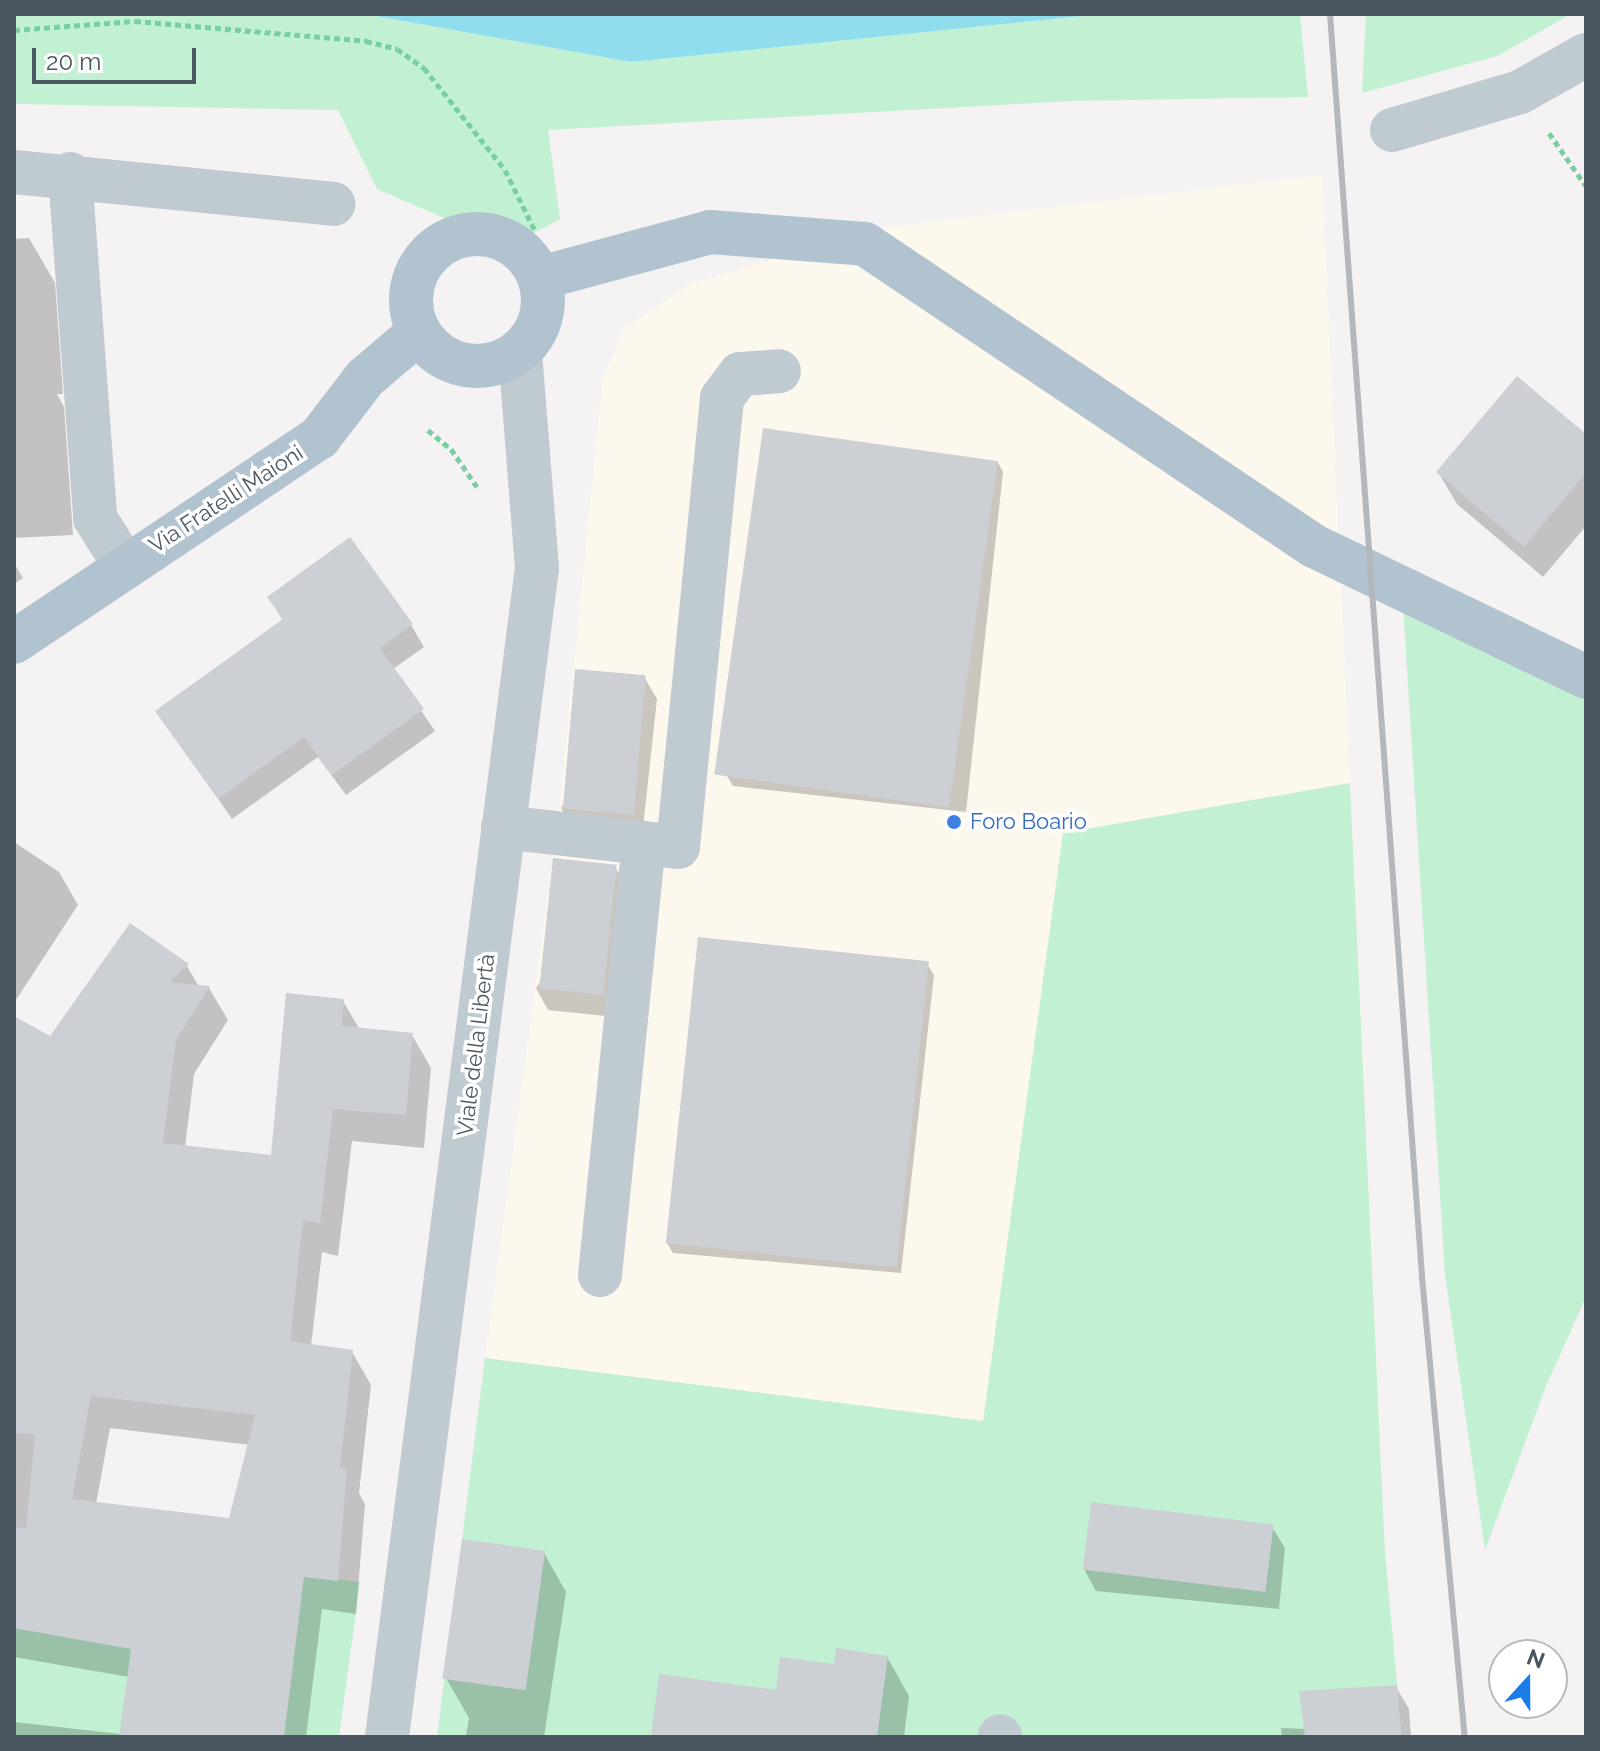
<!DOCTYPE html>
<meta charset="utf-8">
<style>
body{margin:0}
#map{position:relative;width:1600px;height:1751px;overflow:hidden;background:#f4f2f2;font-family:Raleway,sans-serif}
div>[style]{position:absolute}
.commercial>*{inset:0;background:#fdf8ee}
.green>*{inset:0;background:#c2f0d2}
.water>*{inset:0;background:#90deed}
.shadow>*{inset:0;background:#0003}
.building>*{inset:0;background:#cccfd4;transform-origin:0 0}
.path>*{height:5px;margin-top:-2.5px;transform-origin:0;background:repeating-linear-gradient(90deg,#7acfa1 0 6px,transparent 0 10px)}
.minor>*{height:44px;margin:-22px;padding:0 22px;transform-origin:22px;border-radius:22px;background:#c0cad1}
.major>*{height:44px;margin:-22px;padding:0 22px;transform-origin:22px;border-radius:22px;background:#b2c3d0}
.major>.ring{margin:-22px;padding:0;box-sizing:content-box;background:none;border:44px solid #b2c3d0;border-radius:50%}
.rail>*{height:6px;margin:-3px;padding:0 3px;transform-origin:3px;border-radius:3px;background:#b4b8bc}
.dots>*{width:22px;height:22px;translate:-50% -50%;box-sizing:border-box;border:4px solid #fff;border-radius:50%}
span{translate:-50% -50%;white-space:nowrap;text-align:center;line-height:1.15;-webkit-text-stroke:7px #fff;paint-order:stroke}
.street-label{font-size:22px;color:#4a5660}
.shop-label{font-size:22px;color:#366cbe}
.left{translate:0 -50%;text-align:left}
.frame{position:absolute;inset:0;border:16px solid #4a5660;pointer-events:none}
.north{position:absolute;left:1488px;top:1639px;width:80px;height:80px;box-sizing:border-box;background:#fff;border:2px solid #b7bbbf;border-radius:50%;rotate:21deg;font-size:22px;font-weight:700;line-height:32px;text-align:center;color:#4a5660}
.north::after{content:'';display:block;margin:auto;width:28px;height:36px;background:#1a7ce6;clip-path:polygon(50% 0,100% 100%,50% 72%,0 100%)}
.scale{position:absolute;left:32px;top:48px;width:164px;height:36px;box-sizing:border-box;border:4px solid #4a5660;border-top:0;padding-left:10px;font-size:24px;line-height:28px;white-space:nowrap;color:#4a5660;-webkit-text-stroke:6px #fff;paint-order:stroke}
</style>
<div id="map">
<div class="commercial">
<i style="clip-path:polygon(1322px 175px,1382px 1472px,485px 1358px,559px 811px,602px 382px,623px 329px,690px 284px,878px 228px)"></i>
</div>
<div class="green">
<i style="clip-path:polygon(14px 14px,365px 14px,631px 62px,1102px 14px,1300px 14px,1308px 97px,1071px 101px,548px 130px,560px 219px,509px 246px,377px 189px,338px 110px,14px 104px)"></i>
<i style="clip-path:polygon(1366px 14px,1571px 14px,1497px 56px,1362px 93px)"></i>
<i style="clip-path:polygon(1402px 589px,1586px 656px,1586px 1297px,1546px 1386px,1485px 1550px,1445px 1275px)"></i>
<i style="clip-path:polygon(1350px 783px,1385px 1553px,1402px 1737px,437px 1737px,485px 1358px,983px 1421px,1063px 833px)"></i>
<i style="clip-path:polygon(127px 1554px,360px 1582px,339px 1737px,14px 1737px,14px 1628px,116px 1646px)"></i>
</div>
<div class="water">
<i style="clip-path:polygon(365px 14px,1102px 14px,631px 62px)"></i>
</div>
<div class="shadow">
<i style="clip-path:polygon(29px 238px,55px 283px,63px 394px,57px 394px,64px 407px,73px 535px,14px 538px,14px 239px)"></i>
<i style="clip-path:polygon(1586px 436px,1586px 526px,1543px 577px,1457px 504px,1438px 472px)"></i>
<i style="clip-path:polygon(997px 461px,1003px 472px,966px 812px,733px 786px,727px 776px)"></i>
<i style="clip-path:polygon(14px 563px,23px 578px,14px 584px)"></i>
<i style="clip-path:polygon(270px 598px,411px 625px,424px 647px,393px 669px,435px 731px,346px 795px,318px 757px,232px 819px,157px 711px,283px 621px)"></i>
<i style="clip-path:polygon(644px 677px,657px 699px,642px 837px,574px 830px,561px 808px)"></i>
<i style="clip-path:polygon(14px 842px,59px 872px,78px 905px,14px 1003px)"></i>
<i style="clip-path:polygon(615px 867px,628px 889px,615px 1017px,548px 1010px,536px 988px)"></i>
<i style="clip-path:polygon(928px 965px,934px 975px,901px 1273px,673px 1253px,667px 1243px)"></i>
<i style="clip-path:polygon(evenodd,187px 966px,199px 987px,209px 988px,228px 1020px,194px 1074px,185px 1147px,273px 1157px,343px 1001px,360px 1030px,412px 1035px,431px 1068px,424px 1148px,352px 1141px,338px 1256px,322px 1252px,311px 1346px,352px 1352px,371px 1385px,359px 1493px,365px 1504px,356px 1614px,322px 1609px,306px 1737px,14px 1737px,14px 1722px,121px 1734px,129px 1677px,14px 1657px,14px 1018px,50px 1039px,187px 966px,110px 1428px,250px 1445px,231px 1520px,96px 1504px,110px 1428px)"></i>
<i style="clip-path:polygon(1272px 1527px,1285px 1548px,1279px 1609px,1096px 1591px,1084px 1569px)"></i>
<i style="clip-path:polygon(544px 1553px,566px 1592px,544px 1737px,466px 1737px,469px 1718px,446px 1678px)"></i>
<i style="clip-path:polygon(887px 1657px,909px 1696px,904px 1737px,653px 1737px,836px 1666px)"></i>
<i style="clip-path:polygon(1396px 1687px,1409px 1709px,1411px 1737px,1282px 1737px,1281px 1728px,1306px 1729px)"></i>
</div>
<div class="building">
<i style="clip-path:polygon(1517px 376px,1586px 434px,1586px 473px,1524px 547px,1436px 472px)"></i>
<i style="left:763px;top:428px;width:237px;height:350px;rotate:8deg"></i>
<i style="clip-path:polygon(350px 537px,413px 624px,380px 648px,424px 709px,332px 775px,304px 737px,218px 799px,155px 711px,283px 619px,267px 597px)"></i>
<i style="left:575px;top:669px;width:71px;height:140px;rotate:5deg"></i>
<i style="left:553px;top:858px;width:64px;height:131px;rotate:6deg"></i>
<i style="clip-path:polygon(evenodd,130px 923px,189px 964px,170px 982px,210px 986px,176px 1040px,163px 1143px,271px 1155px,286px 993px,344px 999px,342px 1026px,413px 1033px,406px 1115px,333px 1109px,320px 1223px,303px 1220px,290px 1341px,353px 1350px,340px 1468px,347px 1469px,338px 1581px,304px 1577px,284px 1737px,119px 1737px,131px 1649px,14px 1628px,14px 1527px,26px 1528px,35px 1434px,14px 1433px,14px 1016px,50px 1036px,130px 923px,91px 1396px,255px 1415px,229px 1518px,72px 1499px,91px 1396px)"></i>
<i style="left:698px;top:937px;width:232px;height:308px;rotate:6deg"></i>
<i style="left:1091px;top:1502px;width:184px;height:68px;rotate:7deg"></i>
<i style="left:462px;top:1539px;width:84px;height:141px;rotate:8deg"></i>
<i style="clip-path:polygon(836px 1648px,888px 1656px,877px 1737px,651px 1737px,659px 1674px,776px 1690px,780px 1657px,834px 1664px)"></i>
<i style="clip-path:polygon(1397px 1685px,1402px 1737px,1305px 1737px,1299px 1691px)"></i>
</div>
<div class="path">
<i style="left:14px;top:30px;width:121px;rotate:-4.3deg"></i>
<i style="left:135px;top:21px;width:232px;rotate:4.9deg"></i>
<i style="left:366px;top:41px;width:32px;rotate:14deg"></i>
<i style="left:397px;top:49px;width:33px;rotate:35deg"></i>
<i style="left:424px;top:68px;width:130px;rotate:51.5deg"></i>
<i style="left:505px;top:170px;width:66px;rotate:63.8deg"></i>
<i style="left:1549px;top:133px;width:65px;rotate:55.1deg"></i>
<i style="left:428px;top:430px;width:30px;rotate:40deg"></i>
<i style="left:451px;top:449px;width:46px;rotate:55.6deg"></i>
</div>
<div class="minor">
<i style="left:1392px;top:130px;width:134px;rotate:-16.5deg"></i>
<i style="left:1520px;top:92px;width:76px;rotate:-29.3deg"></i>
<i style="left:14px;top:172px;width:321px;rotate:5.7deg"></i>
<i style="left:70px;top:174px;width:345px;rotate:85.8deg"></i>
<i style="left:95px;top:518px;width:57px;rotate:58deg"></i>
<i style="left:503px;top:827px;width:176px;rotate:6.5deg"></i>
<i style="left:678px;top:847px;width:451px;rotate:-84.4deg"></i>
<i style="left:722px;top:398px;width:30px;rotate:-53deg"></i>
<i style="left:740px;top:374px;width:39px;rotate:-4deg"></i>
<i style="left:600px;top:1275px;width:434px;rotate:-84.2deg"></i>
<i style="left:1000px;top:1736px;width:1px;rotate:90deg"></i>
<i style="left:387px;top:1737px;width:1179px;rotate:-82.69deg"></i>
<i style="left:537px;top:568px;width:218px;rotate:-94.5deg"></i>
</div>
<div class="major">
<i class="ring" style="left:411px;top:234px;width:88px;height:88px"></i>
<i style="left:540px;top:278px;width:176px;rotate:-15.1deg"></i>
<i style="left:710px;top:232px;width:155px;rotate:4.4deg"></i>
<i style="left:865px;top:244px;width:541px;rotate:33.93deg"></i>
<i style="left:1314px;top:546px;width:302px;rotate:25.7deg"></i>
<i style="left:14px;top:642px;width:367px;rotate:-33.8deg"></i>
<i style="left:319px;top:438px;width:76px;rotate:-52.5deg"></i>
<i style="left:365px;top:378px;width:70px;rotate:-40.3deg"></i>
</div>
<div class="rail">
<i style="left:1330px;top:14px;width:1266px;rotate:85.83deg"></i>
<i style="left:1422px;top:1277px;width:462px;rotate:84.7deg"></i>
</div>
<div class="dots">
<i style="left:954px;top:822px;background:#3f7fe0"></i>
</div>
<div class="street-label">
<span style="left:226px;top:499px;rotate:-33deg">Via Fratelli Maioni</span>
<span style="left:476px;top:1045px;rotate:-83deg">Viale della Libertà</span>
</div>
<div class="shop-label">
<span class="left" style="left:970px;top:822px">Foro Boario</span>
</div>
<div class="frame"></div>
<div class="north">N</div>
<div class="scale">20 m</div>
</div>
